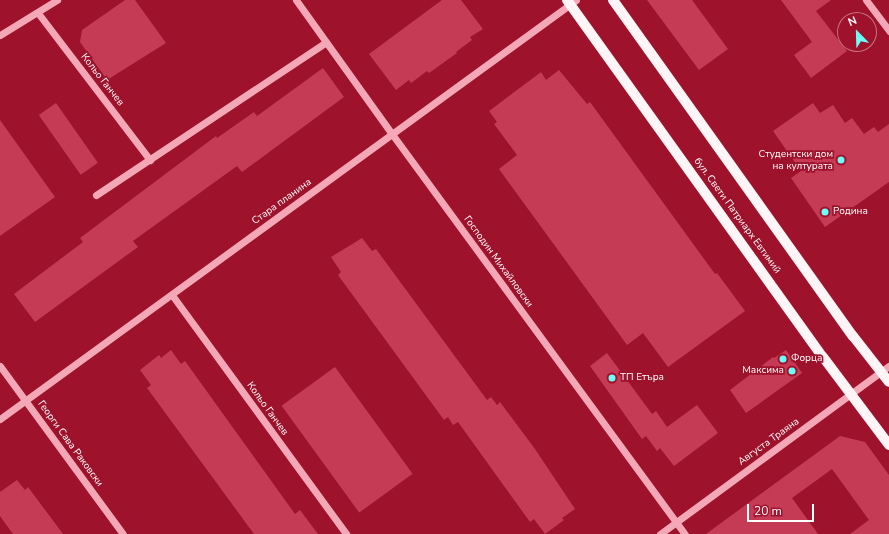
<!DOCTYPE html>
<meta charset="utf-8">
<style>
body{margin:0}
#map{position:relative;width:889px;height:534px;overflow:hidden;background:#9e122c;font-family:"Nunito Sans",sans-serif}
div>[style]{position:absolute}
.building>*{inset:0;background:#c53b56;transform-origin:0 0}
.minor>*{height:7px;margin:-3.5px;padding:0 3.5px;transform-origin:3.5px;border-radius:3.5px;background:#f4a8b7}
.major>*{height:10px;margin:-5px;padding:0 5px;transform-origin:5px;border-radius:5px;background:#fff5f7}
.dots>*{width:11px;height:11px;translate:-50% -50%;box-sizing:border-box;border:2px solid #9e122c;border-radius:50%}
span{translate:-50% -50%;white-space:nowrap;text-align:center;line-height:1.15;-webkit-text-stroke:3.5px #9e122c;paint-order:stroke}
.street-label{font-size:10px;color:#fff}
.poi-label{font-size:10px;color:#fff}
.right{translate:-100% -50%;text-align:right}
.left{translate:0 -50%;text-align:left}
.north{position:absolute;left:837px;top:12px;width:40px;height:40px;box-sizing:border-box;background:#9e122c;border:1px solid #c57180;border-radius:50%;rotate:337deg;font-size:11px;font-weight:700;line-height:16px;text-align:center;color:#fff}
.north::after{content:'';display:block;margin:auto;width:14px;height:18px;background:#6bfff9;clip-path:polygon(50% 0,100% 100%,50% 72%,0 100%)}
.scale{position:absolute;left:747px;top:504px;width:67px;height:18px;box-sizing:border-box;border:2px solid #fff;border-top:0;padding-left:5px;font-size:12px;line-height:14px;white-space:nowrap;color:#fff;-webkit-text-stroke:3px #9e122c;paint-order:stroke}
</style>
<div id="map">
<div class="building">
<i style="clip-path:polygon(125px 0,135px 0,166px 43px,107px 80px,80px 42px,82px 30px)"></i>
<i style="clip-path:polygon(442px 0,461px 0,483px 29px,470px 37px,472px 40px,456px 52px,457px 53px,429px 73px,427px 71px,411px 83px,409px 80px,396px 90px,369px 54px)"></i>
<i style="clip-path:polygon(647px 0,692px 0,728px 49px,699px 70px)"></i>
<i style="clip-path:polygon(781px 0,831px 0,816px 11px,847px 51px,811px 78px,794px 55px,812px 42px)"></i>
<i style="clip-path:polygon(323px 68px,344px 97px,242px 172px,237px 166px,133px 241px,138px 247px,35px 322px,14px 294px,83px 242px,80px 238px,216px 136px,217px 138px,254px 112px,257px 116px)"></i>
<i style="clip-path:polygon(559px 70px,587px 104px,590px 102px,715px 274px,717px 273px,745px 311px,668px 367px,643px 333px,627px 345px,499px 169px,517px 155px,494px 124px,497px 122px,489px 111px,541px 72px,546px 80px)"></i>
<i style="left:56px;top:103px;width:73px;height:21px;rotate:55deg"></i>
<i style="clip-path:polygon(813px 103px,820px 113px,833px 105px,845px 123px,852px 118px,864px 134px,874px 127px,878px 132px,889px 124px,889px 182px,825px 227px,791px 178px,801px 171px,773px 131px)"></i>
<i style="clip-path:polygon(0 120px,55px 197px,0 236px)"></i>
<i style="clip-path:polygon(362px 238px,372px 251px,376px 249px,487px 400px,491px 397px,497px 405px,500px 402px,535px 449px,575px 509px,562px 518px,564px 520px,545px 534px,534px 519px,530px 522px,458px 422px,453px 425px,448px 417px,444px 420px,338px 275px,341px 272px,331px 257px)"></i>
<i style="clip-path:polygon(171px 350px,181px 364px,185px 361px,295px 514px,300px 510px,318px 534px,254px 534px,147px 388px,151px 385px,140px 370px,159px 355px,161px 358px)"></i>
<i style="clip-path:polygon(786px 350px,802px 373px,746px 413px,730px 390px,773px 357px,774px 358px)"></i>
<i style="clip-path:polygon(607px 353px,652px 414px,656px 411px,667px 427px,697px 405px,718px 433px,674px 466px,660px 448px,657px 451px,646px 436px,642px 439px,590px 366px)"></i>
<i style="left:335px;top:367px;width:132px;height:66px;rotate:54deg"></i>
<i style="clip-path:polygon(840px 436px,865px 442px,889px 475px,889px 534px,850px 534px,869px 520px,832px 469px,792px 498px,818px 534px,706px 534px)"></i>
<i style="clip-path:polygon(17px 480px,25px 490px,28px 487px,63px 534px,13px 534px,0 516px,0 492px)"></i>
</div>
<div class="minor">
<i style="left:296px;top:0;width:165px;rotate:54.4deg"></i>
<i style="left:392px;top:134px;width:496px;rotate:53.8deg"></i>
<i style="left:866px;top:0;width:39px;rotate:53deg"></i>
<i style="left:38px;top:13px;width:185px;rotate:52.7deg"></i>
<i style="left:0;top:35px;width:67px;rotate:-31.6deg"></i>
<i style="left:96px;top:195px;width:276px;rotate:-33.6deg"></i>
<i style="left:172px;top:295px;width:296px;rotate:53.9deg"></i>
<i style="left:0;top:366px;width:208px;rotate:53.8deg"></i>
<i style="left:0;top:419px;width:712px;rotate:-36.03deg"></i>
<i style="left:660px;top:534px;width:284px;rotate:-36.3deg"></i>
</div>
<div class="major">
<i style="left:567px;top:0;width:439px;rotate:54.4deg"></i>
<i style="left:823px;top:357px;width:110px;rotate:53.1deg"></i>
<i style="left:613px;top:0;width:413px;rotate:54.5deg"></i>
<i style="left:853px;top:336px;width:58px;rotate:52deg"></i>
</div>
<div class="dots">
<i style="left:841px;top:160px;background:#6bfff9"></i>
<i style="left:825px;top:212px;background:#6bfff9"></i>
<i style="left:783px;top:359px;background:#6bfff9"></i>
<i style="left:792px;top:371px;background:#6bfff9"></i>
<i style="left:612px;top:378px;background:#6bfff9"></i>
</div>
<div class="street-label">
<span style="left:102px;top:80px;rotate:52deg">Кольо Ганчев</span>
<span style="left:282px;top:202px;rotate:-36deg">Стара планина</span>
<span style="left:737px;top:216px;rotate:54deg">бул. Свети Патриарх Евтимий</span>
<span style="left:498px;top:262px;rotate:54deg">Господин Михайловски</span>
<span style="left:267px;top:409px;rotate:54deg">Кольо Ганчев</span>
<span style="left:769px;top:442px;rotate:-36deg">Августа Траяна</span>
<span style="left:70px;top:444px;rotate:54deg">Георги Сава Раковски</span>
</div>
<div class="poi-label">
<span class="right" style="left:833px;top:160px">Студентски дом<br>на културата</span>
<span class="left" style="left:833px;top:212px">Родина</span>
<span class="left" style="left:791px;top:359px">Форца</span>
<span class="right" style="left:784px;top:371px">Максима</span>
<span class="left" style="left:620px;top:378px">ТП Етъра</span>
</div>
<div class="north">N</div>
<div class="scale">20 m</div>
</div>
